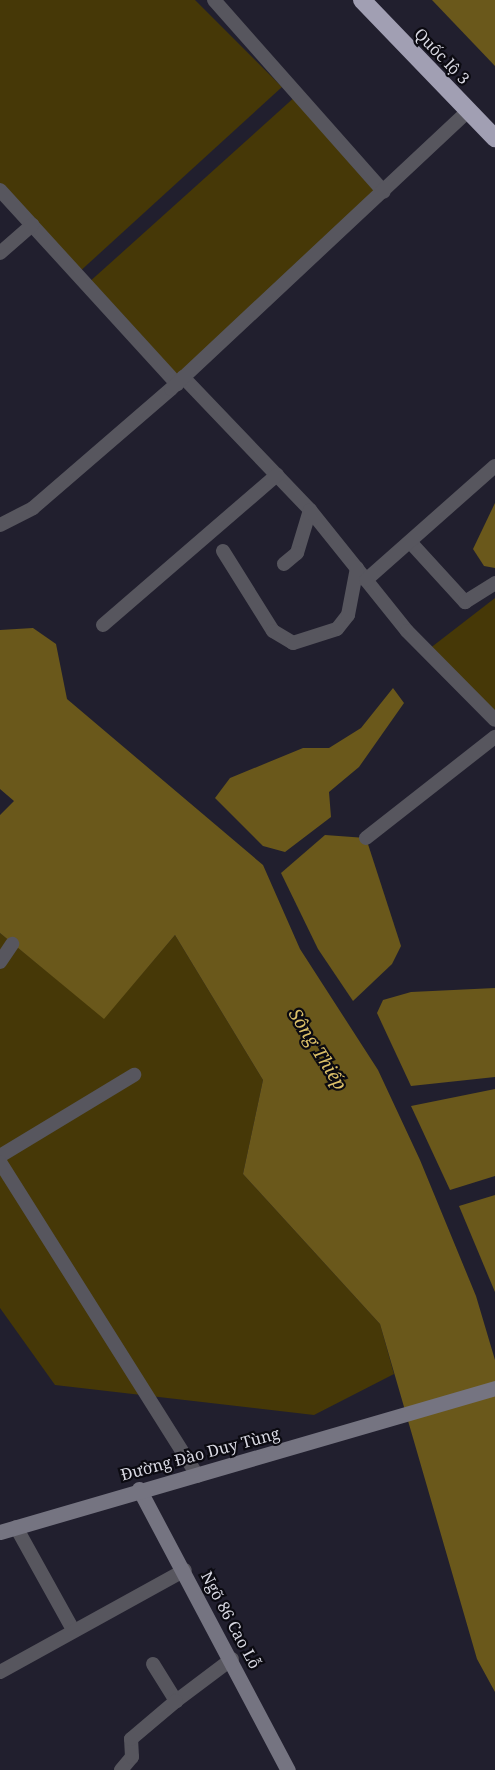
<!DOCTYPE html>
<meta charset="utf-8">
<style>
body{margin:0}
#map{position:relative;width:495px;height:1770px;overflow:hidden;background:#211f2e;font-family:"Noto Serif",serif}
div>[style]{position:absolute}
.green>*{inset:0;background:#463807;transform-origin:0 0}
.water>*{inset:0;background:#6a581b}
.street>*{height:14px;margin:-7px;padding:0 7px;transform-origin:7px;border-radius:7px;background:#57565e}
.secondary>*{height:15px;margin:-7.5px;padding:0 7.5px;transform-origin:7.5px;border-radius:7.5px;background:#757481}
.highway>*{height:18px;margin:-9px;padding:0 9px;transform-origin:9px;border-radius:9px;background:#a19fb3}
span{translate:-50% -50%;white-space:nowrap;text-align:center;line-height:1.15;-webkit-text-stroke:4.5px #0b0a11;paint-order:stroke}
.street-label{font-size:16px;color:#d9d9e3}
.water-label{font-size:18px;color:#dcc069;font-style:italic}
</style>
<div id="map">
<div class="green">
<i style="clip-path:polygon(0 0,195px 0,282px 87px,77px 274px,0 191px)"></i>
<i style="left:297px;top:95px;width:130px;height:283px;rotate:48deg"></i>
<i style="clip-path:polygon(495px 598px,495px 718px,429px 649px)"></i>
<i style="clip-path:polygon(0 933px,104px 1018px,175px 935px,263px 1080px,243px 1174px,380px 1324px,394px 1374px,314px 1415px,55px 1385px,0 1308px)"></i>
</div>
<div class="water">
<i style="clip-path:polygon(432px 0,495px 0,495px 66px)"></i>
<i style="clip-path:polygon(495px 503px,495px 568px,484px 566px,473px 549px)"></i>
<i style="clip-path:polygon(33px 628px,56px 644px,67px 699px,263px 865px,300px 949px,378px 1070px,420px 1160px,476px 1296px,495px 1360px,495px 1692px,477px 1659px,380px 1324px,243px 1174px,263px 1080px,175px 935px,104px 1019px,0 933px,0 815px,14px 801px,0 789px,0 630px)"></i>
<i style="clip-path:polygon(393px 688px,404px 703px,359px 767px,329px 792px,331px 817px,285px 852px,263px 846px,215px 798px,230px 778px,303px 748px,329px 748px,361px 728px)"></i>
<i style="clip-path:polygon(325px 835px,366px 838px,401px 946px,392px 964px,353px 1001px,318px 949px,281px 873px)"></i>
<i style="clip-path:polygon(495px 988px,495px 1077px,411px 1086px,377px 1013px,383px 1000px,411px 992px)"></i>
<i style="clip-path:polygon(495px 1089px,495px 1176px,450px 1190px,411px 1106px)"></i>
<i style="clip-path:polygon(495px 1195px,495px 1292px,459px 1206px)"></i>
</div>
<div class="street">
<i style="left:214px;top:0;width:256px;rotate:48.5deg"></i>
<i style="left:0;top:190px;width:263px;rotate:47.6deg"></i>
<i style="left:0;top:253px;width:43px;rotate:-41.2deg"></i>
<i style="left:183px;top:377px;width:184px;rotate:46.3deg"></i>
<i style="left:310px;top:510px;width:45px;rotate:106.8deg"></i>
<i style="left:297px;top:553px;width:17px;rotate:140deg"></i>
<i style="left:310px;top:510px;width:155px;rotate:51.3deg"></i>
<i style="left:407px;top:631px;width:125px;rotate:45.3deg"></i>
<i style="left:0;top:525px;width:37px;rotate:-27deg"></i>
<i style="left:33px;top:508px;width:182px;rotate:-40.8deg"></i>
<i style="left:171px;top:389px;width:407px;rotate:-43.1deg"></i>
<i style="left:412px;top:544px;width:79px;rotate:47.6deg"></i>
<i style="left:465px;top:602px;width:36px;rotate:-32deg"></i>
<i style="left:223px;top:551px;width:94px;rotate:58deg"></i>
<i style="left:273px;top:631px;width:23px;rotate:31deg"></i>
<i style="left:293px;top:643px;width:46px;rotate:-17.7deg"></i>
<i style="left:337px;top:629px;width:18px;rotate:-52deg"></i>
<i style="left:348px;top:615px;width:48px;rotate:-79.2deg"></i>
<i style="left:366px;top:580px;width:172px;rotate:-41.5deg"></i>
<i style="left:103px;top:625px;width:230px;rotate:-40.8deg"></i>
<i style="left:366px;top:838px;width:164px;rotate:-38.1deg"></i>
<i style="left:0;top:962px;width:22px;rotate:-56deg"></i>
<i style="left:0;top:1156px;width:157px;rotate:-31.2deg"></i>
<i style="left:0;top:1162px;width:371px;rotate:57.8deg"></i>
<i style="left:16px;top:1527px;width:118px;rotate:61deg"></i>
<i style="left:153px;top:1664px;width:44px;rotate:58.1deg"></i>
<i style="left:176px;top:1701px;width:70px;rotate:-36.9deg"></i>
<i style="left:0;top:1672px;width:211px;rotate:-28.9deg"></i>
<i style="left:121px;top:1770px;width:17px;rotate:-50deg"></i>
<i style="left:132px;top:1757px;width:18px;rotate:-93deg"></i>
<i style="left:131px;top:1739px;width:59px;rotate:-40.2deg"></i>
</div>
<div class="secondary">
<i style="left:139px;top:1489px;width:318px;rotate:62.1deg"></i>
<i style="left:0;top:1532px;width:516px;rotate:-16.22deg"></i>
</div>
<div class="highway">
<i style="left:362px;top:0;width:192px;rotate:46.1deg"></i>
</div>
<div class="street-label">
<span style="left:442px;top:56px;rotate:46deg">Quốc lộ 3</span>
<span style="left:200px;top:1454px;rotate:-15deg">Đường Đào Duy Tùng</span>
<span style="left:231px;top:1620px;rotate:62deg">Ngõ 86 Cao Lỗ</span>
</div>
<div class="water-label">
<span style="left:318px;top:1049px;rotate:58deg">Sông Thiếp</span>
</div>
</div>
